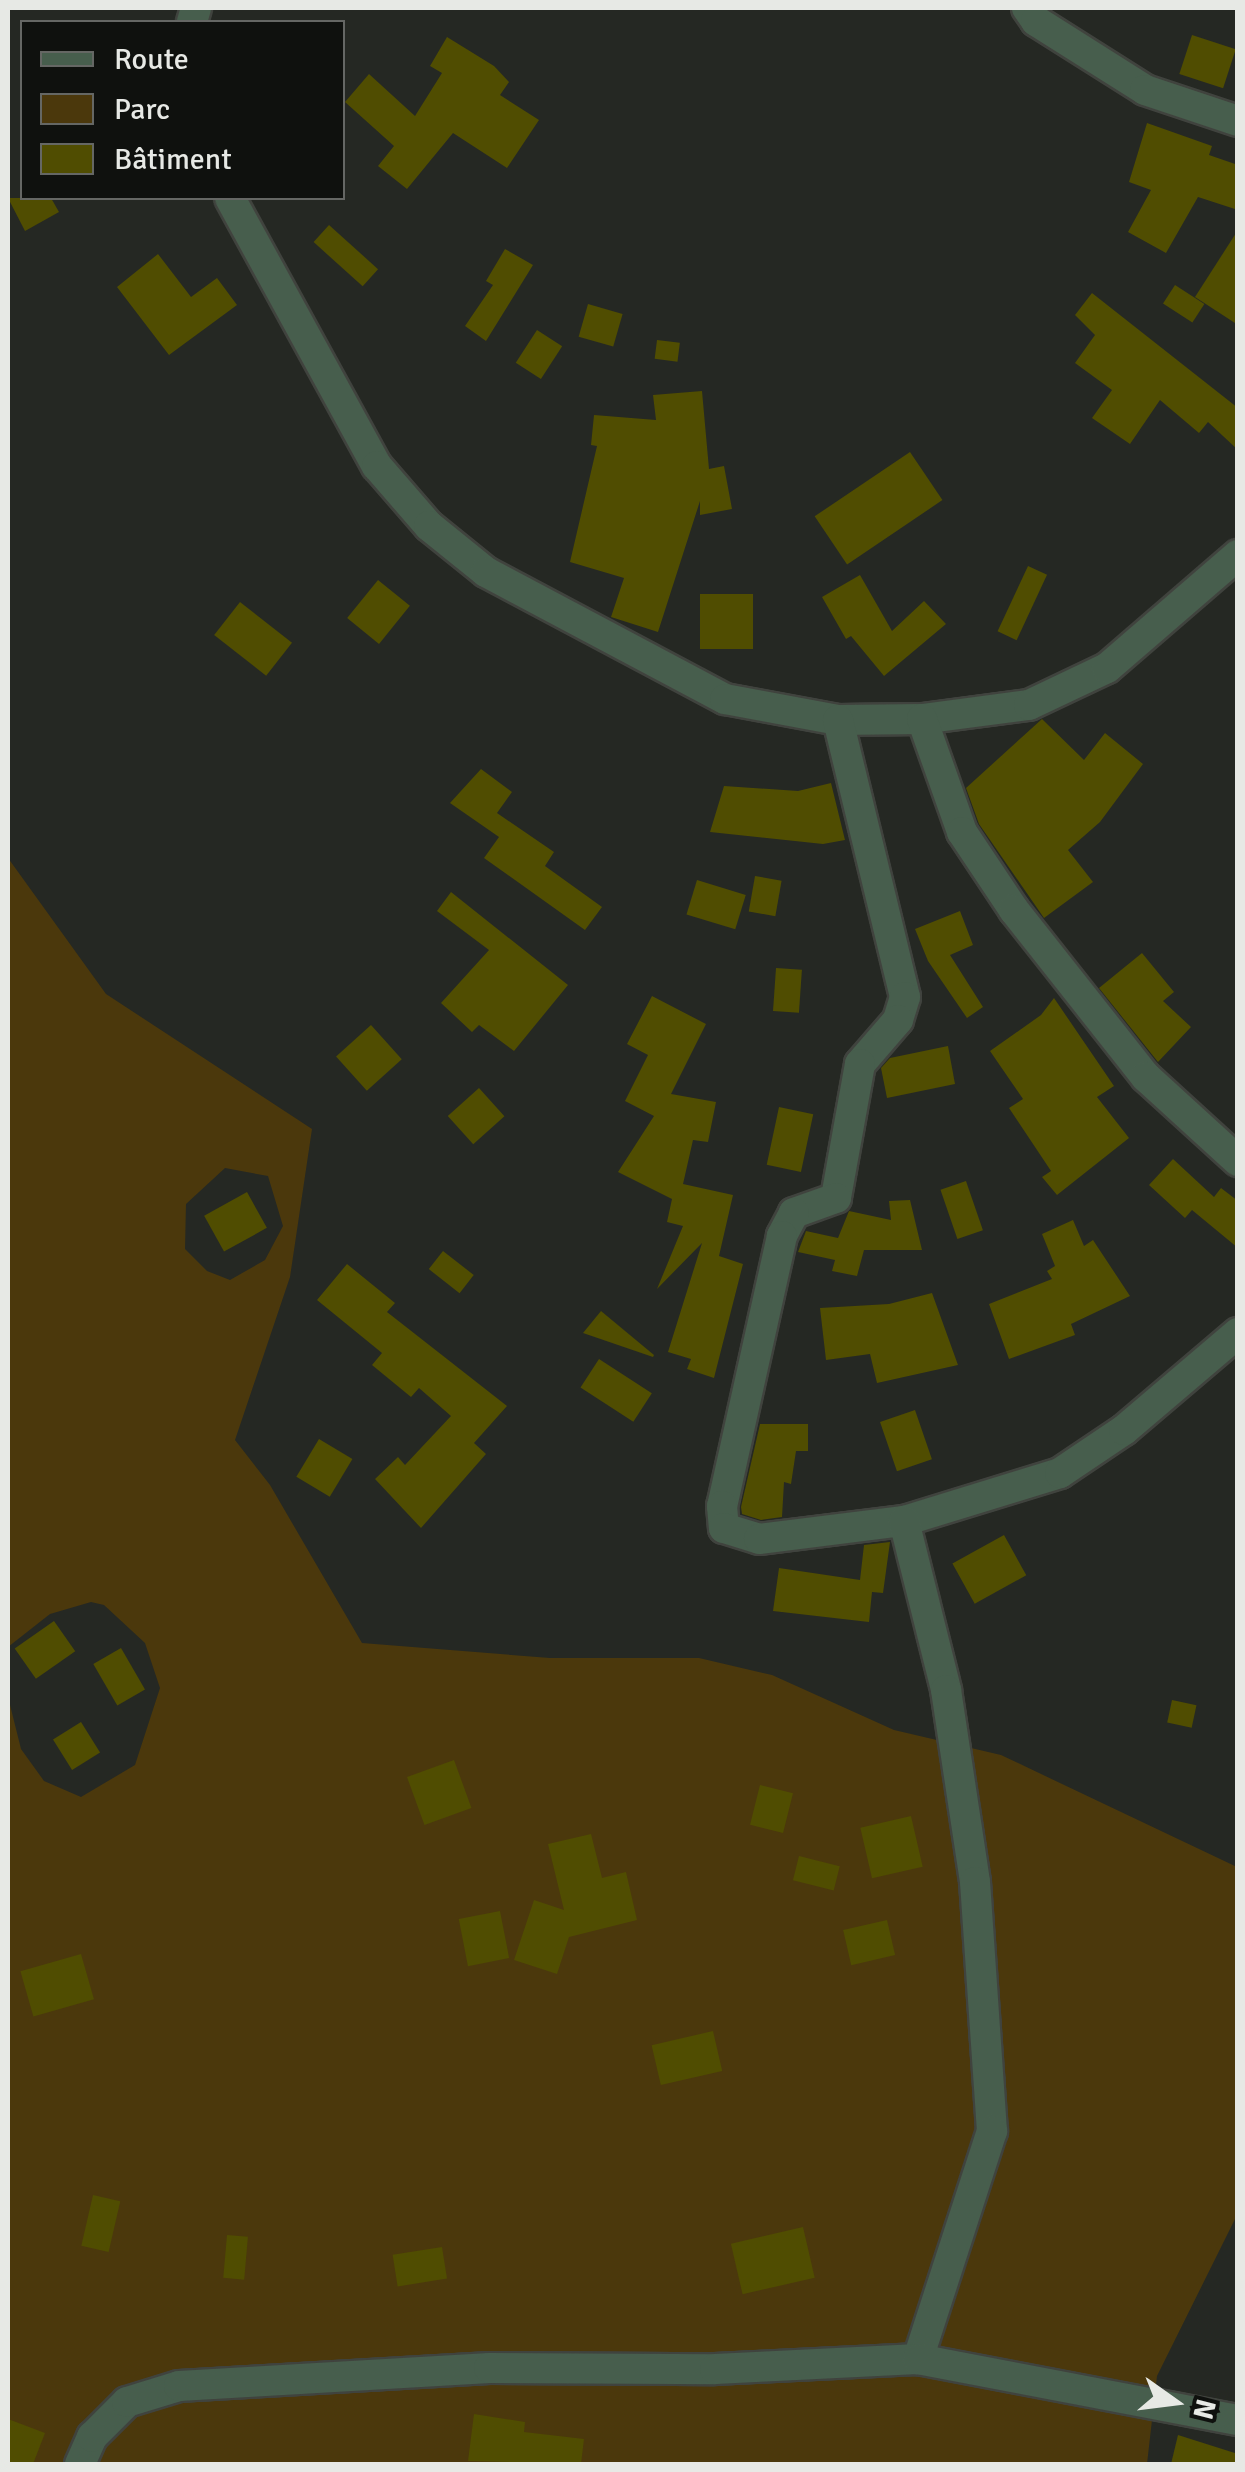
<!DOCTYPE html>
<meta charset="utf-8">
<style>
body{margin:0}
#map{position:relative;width:1245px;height:2472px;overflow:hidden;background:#252823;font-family:Signika,sans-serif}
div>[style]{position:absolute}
.green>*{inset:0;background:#4b380c}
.building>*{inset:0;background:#504d01;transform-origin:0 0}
.roads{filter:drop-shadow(2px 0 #40433e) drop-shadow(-2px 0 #40433e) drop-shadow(0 2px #40433e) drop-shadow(0 -2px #40433e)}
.minor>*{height:30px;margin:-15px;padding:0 15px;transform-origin:15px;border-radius:15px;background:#475e4d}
span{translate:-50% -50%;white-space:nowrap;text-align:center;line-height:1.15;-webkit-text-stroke:10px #0f110e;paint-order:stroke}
.frame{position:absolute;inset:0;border:10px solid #e7e9e5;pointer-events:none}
.legend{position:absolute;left:20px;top:20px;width:325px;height:180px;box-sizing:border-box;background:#0f110e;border:2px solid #656764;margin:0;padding:12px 18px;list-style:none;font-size:30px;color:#e7e9e5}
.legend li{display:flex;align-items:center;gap:20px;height:50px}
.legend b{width:50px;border:2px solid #656764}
.north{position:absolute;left:1125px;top:2352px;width:100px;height:100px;-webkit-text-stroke:8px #0f110e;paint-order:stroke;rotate:104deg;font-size:28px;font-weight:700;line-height:40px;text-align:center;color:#e7e9e5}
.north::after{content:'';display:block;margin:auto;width:35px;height:45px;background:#e7e9e5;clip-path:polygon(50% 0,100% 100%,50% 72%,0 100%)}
</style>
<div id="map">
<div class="green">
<i style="clip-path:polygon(evenodd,8px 858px,106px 994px,312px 1129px,290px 1277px,235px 1440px,270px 1485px,362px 1643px,550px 1658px,699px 1658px,772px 1675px,894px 1730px,1001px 1755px,1237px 1867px,1237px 2215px,1157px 2376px,1147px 2464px,8px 2464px,8px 1697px,21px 1749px,44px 1781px,81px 1797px,135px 1765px,160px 1688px,145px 1643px,104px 1605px,91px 1602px,50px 1614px,8px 1647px,8px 858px,225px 1168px,268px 1176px,283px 1226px,265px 1260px,230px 1280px,207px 1271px,185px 1249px,186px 1204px,225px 1168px)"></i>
</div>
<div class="building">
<i style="left:1192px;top:35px;width:46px;height:41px;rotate:18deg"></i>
<i style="clip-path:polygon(447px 37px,494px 66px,509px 82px,500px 95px,539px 120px,507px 168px,453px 133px,407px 189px,378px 166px,394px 146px,345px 102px,369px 74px,415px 116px,442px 73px,430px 66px)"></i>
<i style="clip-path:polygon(1147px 123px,1212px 146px,1209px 155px,1238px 165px,1238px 210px,1198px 197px,1166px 253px,1128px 232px,1151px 190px,1129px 182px)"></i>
<i style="clip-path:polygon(8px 198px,51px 198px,59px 212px,25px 231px)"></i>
<i style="left:329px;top:225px;width:66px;height:23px;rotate:42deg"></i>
<i style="clip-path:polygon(1238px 230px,1238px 325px,1195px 297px)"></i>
<i style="clip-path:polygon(505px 249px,533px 265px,486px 341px,465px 326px,493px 285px,486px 281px)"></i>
<i style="clip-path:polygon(158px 254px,191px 297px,217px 278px,237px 305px,169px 355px,117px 287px)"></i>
<i style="left:1175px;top:285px;width:35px;height:22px;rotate:33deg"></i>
<i style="clip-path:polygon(1092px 293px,1238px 408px,1238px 450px,1208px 422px,1199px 433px,1160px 400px,1130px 444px,1092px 418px,1112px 390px,1075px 363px,1095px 335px,1075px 315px)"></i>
<i style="left:588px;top:304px;width:36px;height:34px;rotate:16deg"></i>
<i style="left:537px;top:330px;width:30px;height:39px;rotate:33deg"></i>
<i style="left:657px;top:340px;width:23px;height:19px;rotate:7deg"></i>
<i style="clip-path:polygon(702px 391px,709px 469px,724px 466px,732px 509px,700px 515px,700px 501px,658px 632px,611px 617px,624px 578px,570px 562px,597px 446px,591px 445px,594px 415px,656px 420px,653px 395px)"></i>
<i style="left:910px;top:452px;width:58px;height:115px;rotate:56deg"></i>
<i style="left:1028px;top:566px;width:21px;height:72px;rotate:25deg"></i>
<i style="clip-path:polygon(860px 575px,892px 631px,924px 601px,946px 624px,884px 676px,851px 636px,846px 639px,822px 597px)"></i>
<i style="left:378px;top:580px;width:41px;height:49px;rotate:39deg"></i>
<i style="left:700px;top:594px;width:53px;height:55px"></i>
<i style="left:240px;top:602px;width:66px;height:42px;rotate:38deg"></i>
<i style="clip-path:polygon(1042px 719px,1084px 760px,1105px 733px,1143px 764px,1100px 822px,1068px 850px,1093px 882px,1044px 918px,979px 824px,966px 788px)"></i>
<i style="clip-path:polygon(481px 769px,512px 792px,497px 813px,554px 852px,545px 866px,602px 907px,585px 930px,484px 858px,499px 837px,450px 803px)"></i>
<i style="clip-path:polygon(831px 783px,845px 840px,823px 844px,710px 832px,724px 786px,798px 791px)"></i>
<i style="left:755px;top:876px;width:27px;height:36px;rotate:10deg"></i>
<i style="left:697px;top:880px;width:51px;height:36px;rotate:17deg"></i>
<i style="clip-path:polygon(451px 892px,568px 985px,514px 1051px,479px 1025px,472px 1032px,441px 1003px,489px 950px,437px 911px)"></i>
<i style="clip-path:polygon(960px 911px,973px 945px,950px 955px,983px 1007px,967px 1018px,928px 961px,915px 929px)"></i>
<i style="clip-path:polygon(1142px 953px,1174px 992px,1163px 1001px,1191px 1027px,1158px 1062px,1099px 988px)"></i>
<i style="left:776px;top:968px;width:26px;height:43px;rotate:4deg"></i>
<i style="clip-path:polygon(652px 996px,706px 1024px,671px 1094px,716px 1102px,708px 1142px,693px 1140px,683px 1184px,733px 1195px,719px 1256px,743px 1264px,714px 1378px,687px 1369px,691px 1359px,668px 1352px,702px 1243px,657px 1289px,683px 1226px,667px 1222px,672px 1199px,618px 1172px,654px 1116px,625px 1101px,648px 1055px,627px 1044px)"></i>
<i style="clip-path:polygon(1054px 998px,1114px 1086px,1097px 1097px,1129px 1138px,1057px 1195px,1042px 1177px,1051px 1171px,1009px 1108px,1023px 1099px,990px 1051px,1041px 1015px)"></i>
<i style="left:371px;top:1025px;width:46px;height:47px;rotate:48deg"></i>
<i style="clip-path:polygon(948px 1046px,955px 1084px,887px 1098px,881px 1068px,890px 1058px)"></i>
<i style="left:479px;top:1088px;width:38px;height:42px;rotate:48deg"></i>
<i style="left:779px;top:1107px;width:35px;height:59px;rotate:12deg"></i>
<i style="clip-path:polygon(1173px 1159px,1214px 1197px,1221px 1188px,1238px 1201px,1238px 1248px,1192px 1210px,1185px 1218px,1149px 1185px)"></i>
<i style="left:966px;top:1181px;width:52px;height:27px;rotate:71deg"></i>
<i style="left:247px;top:1192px;width:41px;height:49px;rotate:61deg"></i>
<i style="clip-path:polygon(910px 1200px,922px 1250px,864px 1250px,857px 1276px,832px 1271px,835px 1260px,798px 1252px,806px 1231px,838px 1238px,849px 1211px,891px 1220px,889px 1201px)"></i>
<i style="clip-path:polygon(1073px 1220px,1084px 1246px,1093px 1240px,1130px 1296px,1071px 1324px,1075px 1335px,1009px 1359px,989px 1304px,1052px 1279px,1047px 1271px,1055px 1266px,1042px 1234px)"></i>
<i style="left:443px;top:1251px;width:39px;height:23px;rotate:38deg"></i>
<i style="clip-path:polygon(347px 1264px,395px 1303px,387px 1312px,507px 1406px,474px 1443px,486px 1454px,421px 1528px,375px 1479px,398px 1457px,405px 1465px,451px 1416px,419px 1388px,411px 1397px,372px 1365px,382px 1353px,317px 1300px)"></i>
<i style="clip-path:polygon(932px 1293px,958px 1365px,877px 1383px,870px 1354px,826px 1360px,820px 1308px,889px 1304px)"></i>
<i style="clip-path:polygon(601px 1311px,654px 1355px,653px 1357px,583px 1333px)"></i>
<i style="left:599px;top:1359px;width:63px;height:34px;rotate:33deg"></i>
<i style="left:915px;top:1410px;width:52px;height:37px;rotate:71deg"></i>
<i style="clip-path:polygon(760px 1424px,808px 1424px,808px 1451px,796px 1451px,791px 1484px,784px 1482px,782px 1517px,761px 1520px,742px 1514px,741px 1507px)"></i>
<i style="left:319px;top:1439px;width:39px;height:44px;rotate:31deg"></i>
<i style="left:1004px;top:1535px;width:46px;height:59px;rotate:61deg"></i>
<i style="clip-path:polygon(890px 1542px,883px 1593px,872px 1592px,869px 1622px,773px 1611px,779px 1568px,860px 1580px,864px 1545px)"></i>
<i style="left:54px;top:1621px;width:37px;height:48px;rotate:55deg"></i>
<i style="left:121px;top:1648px;width:48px;height:32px;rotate:60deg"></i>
<i style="left:1172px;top:1700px;width:25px;height:23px;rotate:12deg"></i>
<i style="left:81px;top:1722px;width:36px;height:33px;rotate:58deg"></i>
<i style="left:454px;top:1760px;width:51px;height:50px;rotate:70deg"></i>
<i style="left:760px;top:1785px;width:34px;height:41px;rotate:14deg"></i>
<i style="left:911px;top:1816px;width:52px;height:52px;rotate:77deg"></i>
<i style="clip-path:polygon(591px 1834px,602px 1878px,626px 1872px,637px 1920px,569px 1937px,557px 1974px,514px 1960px,534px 1900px,564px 1910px,548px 1844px)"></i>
<i style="left:799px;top:1856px;width:42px;height:25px;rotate:14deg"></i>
<i style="left:500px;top:1911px;width:48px;height:42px;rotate:79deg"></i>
<i style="left:887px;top:1920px;width:36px;height:45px;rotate:77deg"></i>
<i style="left:81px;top:1954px;width:47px;height:63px;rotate:74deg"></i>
<i style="left:713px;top:2031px;width:41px;height:63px;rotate:77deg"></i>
<i style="left:93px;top:2195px;width:28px;height:52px;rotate:13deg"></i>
<i style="left:803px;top:2227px;width:52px;height:74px;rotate:77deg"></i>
<i style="left:227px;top:2235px;width:21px;height:43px;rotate:5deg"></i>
<i style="left:442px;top:2247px;width:32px;height:50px;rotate:81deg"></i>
<i style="clip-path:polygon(474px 2414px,525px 2422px,524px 2432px,584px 2439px,581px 2464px,468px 2461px)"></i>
<i style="clip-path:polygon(8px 2419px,45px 2433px,33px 2464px,8px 2464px)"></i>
<i style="clip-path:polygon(1178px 2435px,1238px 2454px,1238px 2464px,1171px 2464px)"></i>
</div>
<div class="roads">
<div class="minor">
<i style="left:1027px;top:8px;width:16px;rotate:55deg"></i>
<i style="left:1036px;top:21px;width:129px;rotate:32.3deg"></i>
<i style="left:1145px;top:90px;width:98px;rotate:18.4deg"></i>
<i style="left:192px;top:22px;width:15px;rotate:-74deg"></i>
<i style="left:230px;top:198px;width:306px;rotate:61.3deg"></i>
<i style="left:377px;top:466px;width:79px;rotate:49.1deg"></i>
<i style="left:429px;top:526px;width:73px;rotate:38.9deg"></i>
<i style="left:486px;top:572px;width:271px;rotate:28deg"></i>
<i style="left:725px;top:699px;width:115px;rotate:10.5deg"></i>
<i style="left:838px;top:720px;width:84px;rotate:-0.7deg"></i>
<i style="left:922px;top:719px;width:108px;rotate:-7.5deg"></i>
<i style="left:1029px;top:705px;width:86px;rotate:-25.4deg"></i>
<i style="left:1107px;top:668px;width:173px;rotate:-40.8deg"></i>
<i style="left:922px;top:719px;width:120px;rotate:70.5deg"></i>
<i style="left:962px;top:832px;width:94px;rotate:56.3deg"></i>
<i style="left:1014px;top:910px;width:213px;rotate:51.7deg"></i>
<i style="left:1146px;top:1077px;width:125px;rotate:42.4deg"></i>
<i style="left:838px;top:720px;width:285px;rotate:76.4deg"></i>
<i style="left:905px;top:997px;width:24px;rotate:107deg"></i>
<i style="left:898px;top:1020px;width:58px;rotate:130.8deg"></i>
<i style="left:860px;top:1064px;width:136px;rotate:100.2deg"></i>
<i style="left:836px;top:1198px;width:45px;rotate:160.3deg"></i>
<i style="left:794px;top:1213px;width:26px;rotate:118deg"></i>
<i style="left:782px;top:1236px;width:277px;rotate:102.5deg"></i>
<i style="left:722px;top:1506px;width:22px;rotate:85deg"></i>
<i style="left:724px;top:1528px;width:37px;rotate:17deg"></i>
<i style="left:759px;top:1539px;width:146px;rotate:-7.1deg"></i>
<i style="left:904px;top:1521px;width:163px;rotate:-17.1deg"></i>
<i style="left:1060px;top:1473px;width:77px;rotate:-33.9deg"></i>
<i style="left:1124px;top:1430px;width:150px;rotate:-40.4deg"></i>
<i style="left:904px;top:1521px;width:174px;rotate:76deg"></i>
<i style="left:946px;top:1690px;width:194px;rotate:81.4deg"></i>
<i style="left:975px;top:1882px;width:250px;rotate:86.1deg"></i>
<i style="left:992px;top:2131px;width:240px;rotate:108deg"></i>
<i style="left:80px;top:2464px;width:30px;rotate:-66deg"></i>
<i style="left:92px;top:2437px;width:49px;rotate:-45deg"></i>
<i style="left:127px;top:2402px;width:54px;rotate:-17.1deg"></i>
<i style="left:179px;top:2386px;width:311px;rotate:-3.3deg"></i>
<i style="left:489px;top:2368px;width:226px;rotate:0.3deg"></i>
<i style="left:715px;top:2369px;width:203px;rotate:-2.8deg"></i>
<i style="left:918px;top:2359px;width:326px;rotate:10.8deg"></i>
</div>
</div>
<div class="frame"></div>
<ul class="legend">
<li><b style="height:12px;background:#475e4d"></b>Route</li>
<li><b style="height:28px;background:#4b380c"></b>Parc</li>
<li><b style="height:28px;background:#504d01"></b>Bâtiment</li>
</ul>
<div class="north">N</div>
</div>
